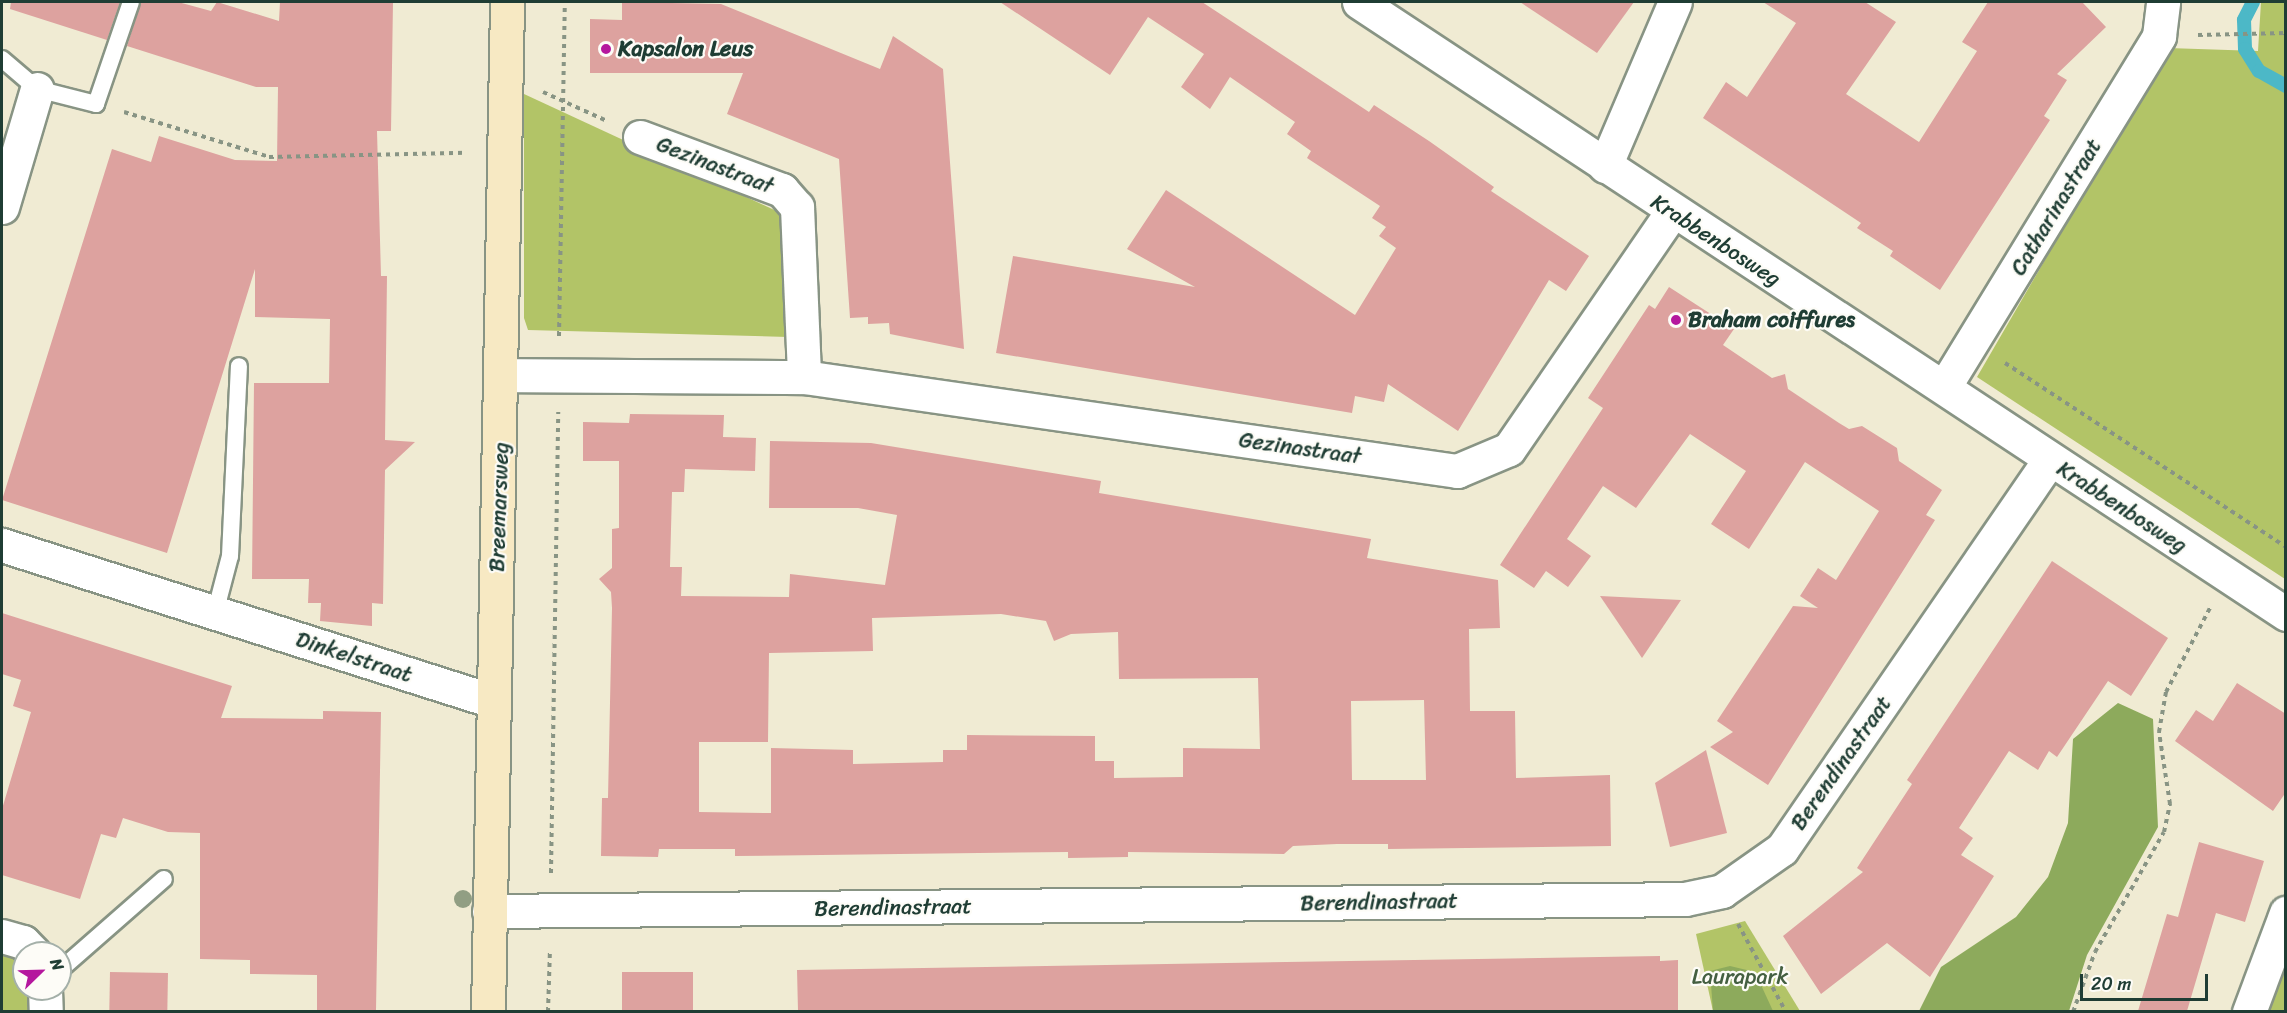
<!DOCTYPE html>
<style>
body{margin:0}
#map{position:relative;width:2287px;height:1013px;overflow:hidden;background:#f0ebd3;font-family:Sriracha,sans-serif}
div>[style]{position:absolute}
.green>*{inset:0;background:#b2c467}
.forest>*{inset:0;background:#8daa5c}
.stream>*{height:14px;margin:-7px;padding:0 7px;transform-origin:7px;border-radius:7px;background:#4cb8c7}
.building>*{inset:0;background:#dda29f;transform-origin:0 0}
.path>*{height:4px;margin-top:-2px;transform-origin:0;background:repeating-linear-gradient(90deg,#889484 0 4.5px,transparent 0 9px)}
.roads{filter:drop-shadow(2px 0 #889484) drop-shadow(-2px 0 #889484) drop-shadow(0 2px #889484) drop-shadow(0 -2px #889484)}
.lane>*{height:16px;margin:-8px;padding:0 8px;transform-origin:8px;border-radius:8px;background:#fff}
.street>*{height:33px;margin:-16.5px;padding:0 16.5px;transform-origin:16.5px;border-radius:16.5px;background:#fff}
.secondary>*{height:33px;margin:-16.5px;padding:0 16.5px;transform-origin:16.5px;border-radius:16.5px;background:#f7e9c3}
.trees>*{width:18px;height:18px;margin:-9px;border-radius:50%;background:#919e83}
.dots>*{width:16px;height:16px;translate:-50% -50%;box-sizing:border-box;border:3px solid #fdfcf7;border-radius:50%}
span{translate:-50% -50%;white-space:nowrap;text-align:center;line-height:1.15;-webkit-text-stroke:4.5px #fdfcf7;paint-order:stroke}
.poi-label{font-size:22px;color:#1f3d34;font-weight:700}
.left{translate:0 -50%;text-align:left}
.street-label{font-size:22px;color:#1f3d34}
.park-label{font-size:22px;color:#445f41}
.frame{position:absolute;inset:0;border:3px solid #1f3d34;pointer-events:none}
.north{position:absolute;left:12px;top:941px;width:60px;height:60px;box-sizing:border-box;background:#fdfcf7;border:2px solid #a4b0a9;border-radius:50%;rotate:67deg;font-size:16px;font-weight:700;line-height:24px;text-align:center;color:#1f3d34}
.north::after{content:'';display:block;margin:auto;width:21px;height:27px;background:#b5179e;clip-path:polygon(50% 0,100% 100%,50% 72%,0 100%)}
.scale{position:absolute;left:2080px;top:974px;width:128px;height:27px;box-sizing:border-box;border:3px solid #1f3d34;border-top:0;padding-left:8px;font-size:18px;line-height:21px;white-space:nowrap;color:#1f3d34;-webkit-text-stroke:4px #fdfcf7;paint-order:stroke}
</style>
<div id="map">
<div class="green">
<i style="clip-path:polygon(2261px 2px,2285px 2px,2285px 579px,1977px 377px,2168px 48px,2258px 51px)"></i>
<i style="clip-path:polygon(524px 94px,783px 214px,788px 337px,528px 330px,524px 318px)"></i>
<i style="clip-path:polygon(1745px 921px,1800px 1011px,1713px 1011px,1696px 934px)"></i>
<i style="clip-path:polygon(2285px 938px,2285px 1011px,2262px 1012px)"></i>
<i style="clip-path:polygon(2px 952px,24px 959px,30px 1011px,2px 1011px)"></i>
</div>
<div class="forest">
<i style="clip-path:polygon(2118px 703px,2153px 719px,2158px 827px,2087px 955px,2069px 1011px,1919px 1011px,1941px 967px,2016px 917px,2048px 877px,2068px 823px,2073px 739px)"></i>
<i style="clip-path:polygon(1730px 966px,1755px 972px,1773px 1011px,1713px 1011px,1710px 971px)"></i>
</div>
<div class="stream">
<i style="left:2253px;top:2px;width:20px;rotate:117deg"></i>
<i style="left:2244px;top:20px;width:29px;rotate:88deg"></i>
<i style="left:2245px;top:49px;width:26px;rotate:58deg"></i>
<i style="left:2259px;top:71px;width:31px;rotate:29deg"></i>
</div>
<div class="building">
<i style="clip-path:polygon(11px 2px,120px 2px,107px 40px,10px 9px)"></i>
<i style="clip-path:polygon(141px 2px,178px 2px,211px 11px,217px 2px,279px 21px,280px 2px,393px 2px,391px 131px,377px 131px,381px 276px,387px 276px,385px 440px,415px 442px,385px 470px,383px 604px,372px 603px,372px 626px,320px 621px,321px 603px,308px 603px,309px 579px,252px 579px,254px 383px,329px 383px,330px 319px,255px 317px,255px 269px,167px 553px,2px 500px,112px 149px,151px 162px,159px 136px,235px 160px,277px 161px,278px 87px,256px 87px,127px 46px)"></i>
<i style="clip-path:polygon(622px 2px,721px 4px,880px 69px,893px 36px,943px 69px,964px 349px,890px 334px,889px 323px,868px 324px,868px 317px,850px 318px,839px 159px,727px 114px,743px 73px,590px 73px,590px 19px,622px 20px)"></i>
<i style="clip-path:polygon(1000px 2px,1202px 2px,1369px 112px,1374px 105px,1429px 141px,1494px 187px,1491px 191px,1589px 256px,1566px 291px,1549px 280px,1458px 431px,1388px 384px,1384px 402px,1355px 396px,1352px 413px,996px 353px,1013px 256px,1195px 287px,1127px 249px,1166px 190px,1355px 315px,1396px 248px,1379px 236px,1386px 227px,1372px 218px,1380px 206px,1307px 158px,1311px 151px,1287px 134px,1295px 122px,1230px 77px,1210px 109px,1181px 87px,1204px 54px,1148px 17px,1110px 75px)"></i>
<i style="clip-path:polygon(1520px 2px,1634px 2px,1597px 53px)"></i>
<i style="clip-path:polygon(1763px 2px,1865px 2px,1896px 22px,1846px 94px,1919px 142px,1977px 51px,1962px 42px,1988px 2px,2082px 2px,2106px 27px,2057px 74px,2067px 80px,2044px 116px,2050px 120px,1940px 290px,1890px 256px,1893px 251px,1857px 228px,1861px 223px,1703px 118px,1726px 82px,1747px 97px,1796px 23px)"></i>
<i style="clip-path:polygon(1669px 287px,1734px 329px,1723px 345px,1772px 378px,1785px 374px,1788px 389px,1839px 423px,1849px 429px,1862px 426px,1897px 448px,1899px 461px,1942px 490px,1926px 515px,1935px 520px,1768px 785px,1710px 747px,1733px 732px,1717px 721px,1793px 606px,1818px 608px,1800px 596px,1818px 568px,1836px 580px,1879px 511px,1805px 462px,1749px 549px,1711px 524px,1746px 471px,1690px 434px,1636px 508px,1603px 486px,1567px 539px,1591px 556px,1568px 587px,1546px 571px,1534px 588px,1500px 565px,1603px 408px,1588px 398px,1649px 305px,1655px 309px)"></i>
<i style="clip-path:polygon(evenodd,630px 414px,724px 415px,723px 437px,756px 438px,755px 471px,685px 469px,684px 492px,672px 492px,670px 567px,682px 567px,681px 596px,789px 597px,790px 574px,885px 585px,897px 515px,858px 508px,769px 508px,770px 441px,871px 443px,1101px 481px,1099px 493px,1371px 539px,1367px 558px,1498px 580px,1500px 628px,1469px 629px,1470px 711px,1515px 711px,1516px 778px,1610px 775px,1611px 846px,1388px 849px,1388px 844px,1337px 844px,1293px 846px,1284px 854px,1128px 852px,1128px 857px,1068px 858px,1068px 852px,735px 856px,735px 849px,659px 849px,658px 857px,601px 856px,602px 798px,608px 798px,612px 608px,611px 592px,599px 579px,612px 568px,612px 529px,619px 528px,619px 461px,583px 461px,583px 422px,629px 423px,630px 414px,1001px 614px,1046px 621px,1054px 641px,1071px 634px,1118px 632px,1119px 679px,1258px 678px,1260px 749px,1183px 748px,1183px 777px,1114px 778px,1114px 761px,1095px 761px,1095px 736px,967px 735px,967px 750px,943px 750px,943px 762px,853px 764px,853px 750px,771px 748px,771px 813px,699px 812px,699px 742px,768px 742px,769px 653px,873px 651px,872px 618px,1001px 614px,630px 414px,1424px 700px,1426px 780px,1352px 780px,1351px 701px,1424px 700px)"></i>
<i style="clip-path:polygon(2052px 561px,2168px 638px,2131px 696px,2108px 681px,2057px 757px,2049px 751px,2038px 770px,2009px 751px,1959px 828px,1973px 838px,1961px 855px,1994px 876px,1930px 977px,1887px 943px,1821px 994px,1783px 936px,1863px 872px,1857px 868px,1912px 784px,1907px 780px)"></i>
<i style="clip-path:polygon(1600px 596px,1681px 600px,1642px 658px)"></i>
<i style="clip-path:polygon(2px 613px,232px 686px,221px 718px,323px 719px,323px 711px,381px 712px,376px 1011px,317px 1011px,317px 975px,250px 974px,250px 960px,200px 959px,200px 833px,168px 832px,123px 818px,116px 838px,101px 834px,80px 899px,2px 875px,2px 809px,31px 712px,13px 706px,21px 680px,2px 674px)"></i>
<i style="clip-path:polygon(2237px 683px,2286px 714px,2286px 792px,2273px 811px,2175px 741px,2196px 710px,2213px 721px)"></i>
<i style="clip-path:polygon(1706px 750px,1727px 833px,1670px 847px,1655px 783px)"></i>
<i style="clip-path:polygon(2199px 842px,2264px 861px,2245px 922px,2216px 913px,2187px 1011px,2138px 1011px,2167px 914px,2178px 917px)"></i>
<i style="clip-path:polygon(1660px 956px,1660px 961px,1678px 960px,1678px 1011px,798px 1011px,797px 970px)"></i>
<i style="left:110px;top:972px;width:58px;height:39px;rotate:1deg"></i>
<i style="left:622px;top:972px;width:71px;height:38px"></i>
</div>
<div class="path">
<i style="left:2198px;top:35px;width:88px;rotate:-1.3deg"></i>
<i style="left:543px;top:92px;width:70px;rotate:24.4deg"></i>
<i style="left:124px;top:112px;width:152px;rotate:17.2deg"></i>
<i style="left:269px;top:157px;width:197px;rotate:-1.2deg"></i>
<i style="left:559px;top:336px;width:334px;rotate:-89deg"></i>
<i style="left:2005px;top:363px;width:336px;rotate:33.2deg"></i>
<i style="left:551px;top:873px;width:461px;rotate:-89.1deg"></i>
<i style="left:1738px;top:924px;width:100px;rotate:61.4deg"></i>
<i style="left:548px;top:1012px;width:63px;rotate:-88.2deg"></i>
<i style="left:2073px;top:1012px;width:64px;rotate:-69.9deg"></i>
<i style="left:2095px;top:952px;width:138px;rotate:-60.1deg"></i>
<i style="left:2164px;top:832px;width:29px;rotate:-78deg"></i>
<i style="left:2170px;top:804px;width:73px;rotate:-98.7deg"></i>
<i style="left:2159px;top:732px;width:41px;rotate:-80.1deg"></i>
<i style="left:2166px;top:692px;width:95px;rotate:-62.4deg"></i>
</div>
<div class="roads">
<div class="lane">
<i style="left:2px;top:59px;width:46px;rotate:40.6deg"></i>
<i style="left:37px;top:89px;width:61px;rotate:14.3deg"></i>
<i style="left:96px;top:104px;width:108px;rotate:-71.1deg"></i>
<i style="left:215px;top:613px;width:59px;rotate:-75.3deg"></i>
<i style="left:230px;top:556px;width:190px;rotate:-87.3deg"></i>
<i style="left:60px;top:970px;width:138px;rotate:-41.2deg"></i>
</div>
<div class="street">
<i style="left:1359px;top:2px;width:1111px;rotate:33.43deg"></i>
<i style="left:640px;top:137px;width:152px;rotate:20.5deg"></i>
<i style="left:782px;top:190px;width:23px;rotate:49deg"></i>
<i style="left:797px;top:207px;width:170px;rotate:87.6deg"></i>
<i style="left:1605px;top:166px;width:178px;rotate:-66.9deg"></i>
<i style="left:2px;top:207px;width:123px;rotate:-73.5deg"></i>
<i style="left:502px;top:375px;width:302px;rotate:0.4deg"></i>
<i style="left:804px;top:377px;width:660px;rotate:8.19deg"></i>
<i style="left:1457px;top:471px;width:56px;rotate:-22.9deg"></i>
<i style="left:1509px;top:449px;width:286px;rotate:-55.5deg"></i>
<i style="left:1946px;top:384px;width:408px;rotate:-58.5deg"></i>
<i style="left:2159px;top:36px;width:34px;rotate:-83deg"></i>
<i style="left:2px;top:545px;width:515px;rotate:17.63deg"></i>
<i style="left:489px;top:911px;width:1196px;rotate:-0.57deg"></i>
<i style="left:1685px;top:899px;width:38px;rotate:-12deg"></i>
<i style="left:1722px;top:891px;width:73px;rotate:-35deg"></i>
<i style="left:1782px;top:849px;width:472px;rotate:-55.5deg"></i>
<i style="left:2px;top:936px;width:22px;rotate:16deg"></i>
<i style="left:23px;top:942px;width:16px;rotate:45deg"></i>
<i style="left:45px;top:989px;width:23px;rotate:88deg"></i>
<i style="left:2249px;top:1012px;width:106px;rotate:-69.5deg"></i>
</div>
<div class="secondary">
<i style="left:488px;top:1012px;width:1010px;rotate:-88.92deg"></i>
</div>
</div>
<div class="trees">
<i style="left:463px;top:899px"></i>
</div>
<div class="dots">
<i style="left:606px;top:49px;background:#b5179e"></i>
<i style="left:1676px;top:320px;background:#b5179e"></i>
</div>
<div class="poi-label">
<span class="left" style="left:618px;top:49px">Kapsalon Leus</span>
<span class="left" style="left:1688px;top:320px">Braham coiffures</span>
</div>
<div class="street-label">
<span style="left:715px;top:165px;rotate:21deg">Gezinastraat</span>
<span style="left:2056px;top:207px;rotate:-59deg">Catharinastraat</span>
<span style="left:1716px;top:240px;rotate:33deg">Krabbenbosweg</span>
<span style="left:1300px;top:448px;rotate:8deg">Gezinastraat</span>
<span style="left:499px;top:507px;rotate:-88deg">Breemarsweg</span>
<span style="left:2122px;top:507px;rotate:33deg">Krabbenbosweg</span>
<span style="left:354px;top:657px;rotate:18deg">Dinkelstraat</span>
<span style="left:1841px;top:763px;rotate:-55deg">Berendinastraat</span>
<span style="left:1379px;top:902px;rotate:-1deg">Berendinastraat</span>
<span style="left:893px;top:907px;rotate:-1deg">Berendinastraat</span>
</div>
<div class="park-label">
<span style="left:1740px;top:977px">Laurapark</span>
</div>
<div class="frame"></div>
<div class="north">N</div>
<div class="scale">20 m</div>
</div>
